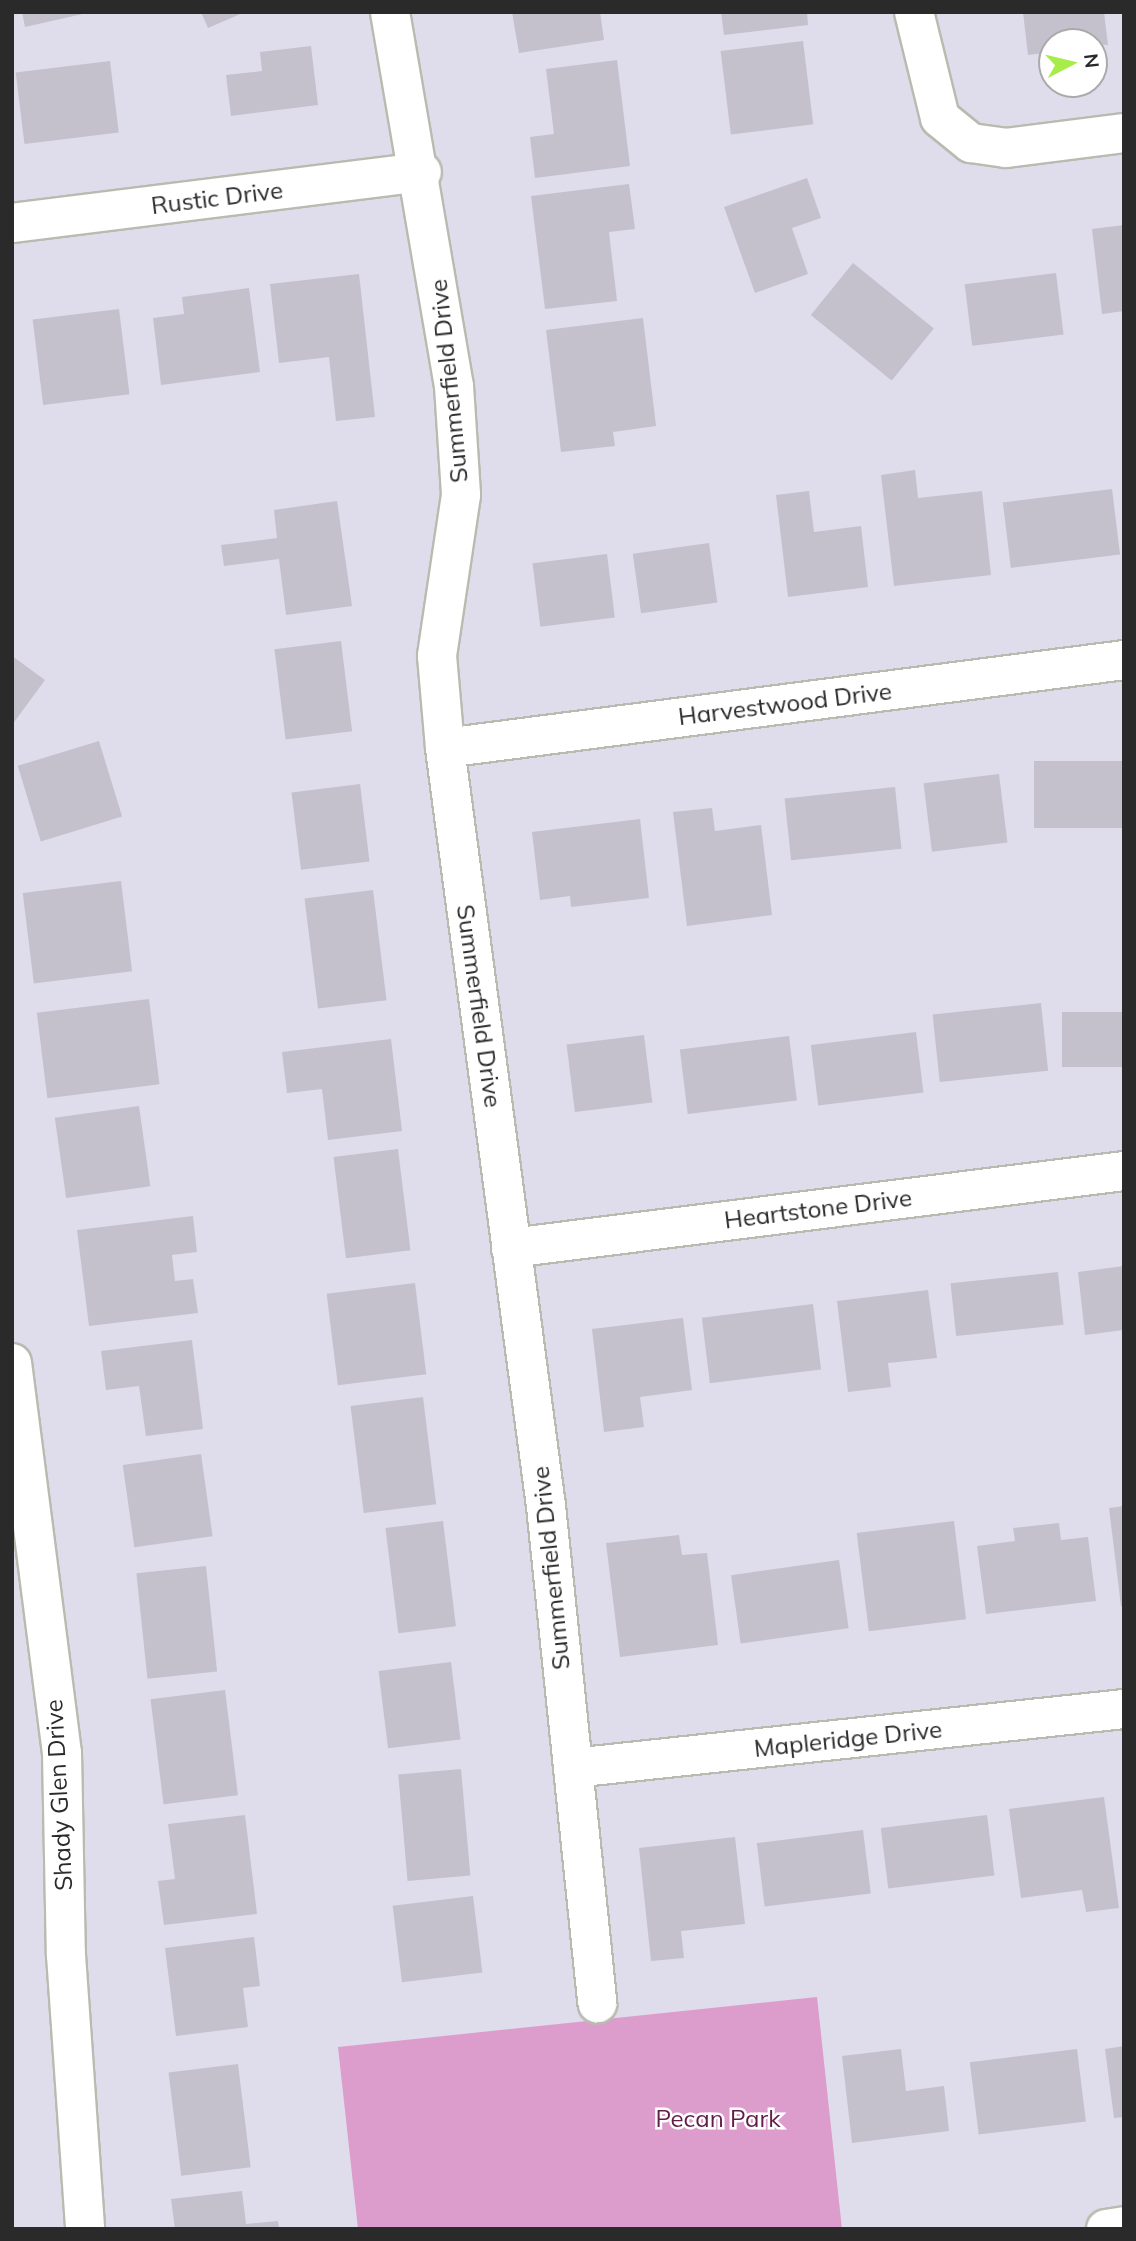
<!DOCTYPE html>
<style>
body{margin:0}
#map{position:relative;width:1136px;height:2241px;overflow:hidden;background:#dfddeb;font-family:Mulish,sans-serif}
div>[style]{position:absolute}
.green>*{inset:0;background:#dd9dcc}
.building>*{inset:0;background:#c4c1cd;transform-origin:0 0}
.roads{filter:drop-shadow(2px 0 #b8bcb0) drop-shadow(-2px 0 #b8bcb0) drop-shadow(0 2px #b8bcb0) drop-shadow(0 -2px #b8bcb0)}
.street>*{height:38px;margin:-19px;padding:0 19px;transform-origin:19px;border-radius:19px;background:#fff}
span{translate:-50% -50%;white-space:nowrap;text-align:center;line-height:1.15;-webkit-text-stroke:5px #fff;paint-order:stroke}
.street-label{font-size:24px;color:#2a2a2a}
.park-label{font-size:24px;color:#611f47}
.frame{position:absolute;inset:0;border:14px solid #2a2a2a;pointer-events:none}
.north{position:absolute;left:1038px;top:28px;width:70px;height:70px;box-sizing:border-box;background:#fff;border:2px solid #aaa;border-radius:50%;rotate:83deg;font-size:19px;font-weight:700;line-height:28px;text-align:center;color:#2a2a2a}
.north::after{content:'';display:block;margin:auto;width:24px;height:32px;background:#a7ec49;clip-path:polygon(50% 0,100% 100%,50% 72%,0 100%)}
</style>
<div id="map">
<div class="green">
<i style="clip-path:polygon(817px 1997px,842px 2229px,358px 2229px,338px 2047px)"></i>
</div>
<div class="building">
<i style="clip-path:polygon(22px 12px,87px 12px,87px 13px,25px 27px)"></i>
<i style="clip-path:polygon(201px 12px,245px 12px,208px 28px)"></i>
<i style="clip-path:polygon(512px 12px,600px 12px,604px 40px,519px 53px)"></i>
<i style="clip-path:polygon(721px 12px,807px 12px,808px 25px,724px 35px)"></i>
<i style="clip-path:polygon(1023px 12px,1104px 12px,1108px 45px,1052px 42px,1052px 52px,1028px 55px)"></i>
<i style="left:803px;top:41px;width:84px;height:83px;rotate:83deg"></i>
<i style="clip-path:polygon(311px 46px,318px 105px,231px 116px,226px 75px,262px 71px,260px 52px)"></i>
<i style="clip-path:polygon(617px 60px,630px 166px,535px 178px,530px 137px,554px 134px,546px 69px)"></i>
<i style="left:110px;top:61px;width:72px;height:95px;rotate:83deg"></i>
<i style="clip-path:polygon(807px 178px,821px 218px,792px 228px,808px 274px,755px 293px,724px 207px)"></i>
<i style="clip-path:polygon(629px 184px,635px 229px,609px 232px,617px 301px,545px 309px,531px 196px)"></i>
<i style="clip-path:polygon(1124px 225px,1124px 311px,1102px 314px,1092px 229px)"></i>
<i style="left:853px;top:263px;width:104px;height:67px;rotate:39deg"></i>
<i style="left:1056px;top:273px;width:62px;height:92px;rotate:83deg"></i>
<i style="clip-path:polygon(359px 274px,375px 417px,336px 421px,329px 357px,279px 363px,270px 284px)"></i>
<i style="clip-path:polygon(249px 288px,260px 372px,161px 385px,153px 318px,184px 314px,182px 297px)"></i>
<i style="left:119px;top:309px;width:86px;height:87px;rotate:83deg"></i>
<i style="clip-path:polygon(643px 318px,656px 426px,613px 432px,615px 446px,561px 452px,546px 330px)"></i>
<i style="clip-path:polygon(915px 470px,918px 498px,982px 491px,991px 575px,894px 586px,881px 475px)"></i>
<i style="left:1112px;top:489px;width:66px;height:110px;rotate:83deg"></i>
<i style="clip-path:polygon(809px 491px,814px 532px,861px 526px,868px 587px,788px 597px,776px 495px)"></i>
<i style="clip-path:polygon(337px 501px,352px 606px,286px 615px,279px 559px,224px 566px,221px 545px,277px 538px,274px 510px)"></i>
<i style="left:709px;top:543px;width:60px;height:77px;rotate:82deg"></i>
<i style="left:607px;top:554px;width:64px;height:75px;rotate:83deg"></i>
<i style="left:341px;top:641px;width:91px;height:67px;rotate:83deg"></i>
<i style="clip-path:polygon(12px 656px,45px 680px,12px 725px)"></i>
<i style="left:99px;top:741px;width:79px;height:85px;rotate:73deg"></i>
<i style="left:1124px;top:761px;width:67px;height:90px;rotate:90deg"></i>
<i style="left:999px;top:774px;width:69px;height:76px;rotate:83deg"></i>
<i style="left:360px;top:784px;width:78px;height:69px;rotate:83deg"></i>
<i style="left:895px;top:787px;width:62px;height:111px;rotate:84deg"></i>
<i style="clip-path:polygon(712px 808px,715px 831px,761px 825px,772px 915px,687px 926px,673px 812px)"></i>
<i style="clip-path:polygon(640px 819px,649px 898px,571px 907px,570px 896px,540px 900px,532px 832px)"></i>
<i style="left:121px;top:881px;width:91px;height:99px;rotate:83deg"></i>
<i style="left:373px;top:890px;width:111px;height:69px;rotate:83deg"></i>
<i style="left:149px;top:999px;width:86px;height:113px;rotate:83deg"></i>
<i style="left:1041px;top:1003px;width:68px;height:109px;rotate:84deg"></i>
<i style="left:1124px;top:1012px;width:55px;height:62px;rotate:90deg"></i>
<i style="left:916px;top:1032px;width:61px;height:106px;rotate:83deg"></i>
<i style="left:644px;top:1035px;width:68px;height:78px;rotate:83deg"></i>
<i style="left:789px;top:1036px;width:65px;height:110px;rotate:83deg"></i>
<i style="clip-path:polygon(391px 1039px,402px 1131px,328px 1140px,322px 1089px,287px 1093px,282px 1052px)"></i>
<i style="left:139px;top:1106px;width:81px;height:85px;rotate:82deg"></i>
<i style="left:398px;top:1149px;width:102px;height:65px;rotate:83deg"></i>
<i style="clip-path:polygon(193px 1216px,197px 1252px,172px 1255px,175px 1281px,193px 1279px,198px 1313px,89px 1326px,77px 1230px)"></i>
<i style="clip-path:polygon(1124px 1266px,1124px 1330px,1085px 1335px,1078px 1272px)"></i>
<i style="left:1058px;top:1272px;width:53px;height:108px;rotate:84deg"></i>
<i style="left:415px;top:1283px;width:92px;height:89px;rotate:83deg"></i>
<i style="clip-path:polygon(928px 1290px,937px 1358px,888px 1363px,891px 1387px,848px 1392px,837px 1301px)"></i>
<i style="left:813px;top:1304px;width:66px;height:112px;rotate:83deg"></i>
<i style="clip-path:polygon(683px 1318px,692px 1390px,640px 1397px,644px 1427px,604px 1432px,592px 1329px)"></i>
<i style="clip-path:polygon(192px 1340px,203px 1429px,146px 1436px,139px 1386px,106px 1390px,101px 1351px)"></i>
<i style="left:423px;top:1397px;width:108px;height:73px;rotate:83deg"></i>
<i style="left:201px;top:1454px;width:83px;height:79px;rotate:82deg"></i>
<i style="clip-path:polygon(1124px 1506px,1124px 1606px,1121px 1606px,1109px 1508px)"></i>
<i style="left:443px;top:1521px;width:106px;height:58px;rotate:83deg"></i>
<i style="left:954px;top:1521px;width:99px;height:98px;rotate:83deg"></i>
<i style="clip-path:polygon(1059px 1523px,1061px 1540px,1088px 1537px,1096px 1601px,986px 1614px,977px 1546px,1015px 1541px,1013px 1528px)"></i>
<i style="clip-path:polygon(679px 1535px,682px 1555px,707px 1553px,718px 1645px,620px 1657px,606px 1543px)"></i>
<i style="left:839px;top:1560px;width:69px;height:109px;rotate:82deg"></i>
<i style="left:206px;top:1566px;width:106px;height:70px;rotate:84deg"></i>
<i style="left:451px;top:1662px;width:78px;height:73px;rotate:83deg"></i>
<i style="left:225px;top:1690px;width:106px;height:75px;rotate:83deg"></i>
<i style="left:461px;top:1769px;width:107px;height:63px;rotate:85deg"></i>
<i style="clip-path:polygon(1104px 1797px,1119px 1908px,1086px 1912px,1082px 1890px,1021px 1898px,1009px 1809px)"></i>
<i style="clip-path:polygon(245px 1815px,257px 1914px,164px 1925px,158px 1881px,175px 1879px,168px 1824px)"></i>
<i style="left:987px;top:1815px;width:61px;height:107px;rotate:83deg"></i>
<i style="left:863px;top:1830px;width:64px;height:107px;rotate:83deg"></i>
<i style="clip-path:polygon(735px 1837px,745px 1924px,681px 1931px,684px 1958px,651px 1961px,639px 1848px)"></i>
<i style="left:473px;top:1896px;width:77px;height:81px;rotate:83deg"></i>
<i style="clip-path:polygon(254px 1937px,260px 1986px,243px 1988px,248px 2027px,176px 2036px,165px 1948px)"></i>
<i style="clip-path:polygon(1124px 2046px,1124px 2117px,1114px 2118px,1105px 2049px)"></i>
<i style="clip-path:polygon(901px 2049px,906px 2091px,944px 2086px,949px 2131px,852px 2143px,842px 2056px)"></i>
<i style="left:1077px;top:2049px;width:73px;height:108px;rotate:83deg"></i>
<i style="left:238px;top:2064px;width:104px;height:70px;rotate:83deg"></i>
<i style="clip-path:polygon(242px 2191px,246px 2224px,278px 2221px,279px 2229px,175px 2229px,171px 2199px)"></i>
</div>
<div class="roads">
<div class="street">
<i style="left:390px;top:12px;width:379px;rotate:80.3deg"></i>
<i style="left:454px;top:386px;width:109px;rotate:86.3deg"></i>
<i style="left:461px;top:495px;width:163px;rotate:98.5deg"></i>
<i style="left:437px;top:656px;width:92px;rotate:85deg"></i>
<i style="left:445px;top:748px;width:765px;rotate:82.41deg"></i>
<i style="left:546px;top:1506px;width:500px;rotate:84.1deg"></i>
<i style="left:914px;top:12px;width:109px;rotate:76.2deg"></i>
<i style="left:940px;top:118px;width:40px;rotate:39deg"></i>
<i style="left:971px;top:143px;width:35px;rotate:8deg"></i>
<i style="left:1006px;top:148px;width:119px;rotate:-7.2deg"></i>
<i style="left:12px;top:223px;width:413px;rotate:-7.1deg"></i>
<i style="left:445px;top:748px;width:685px;rotate:-7.38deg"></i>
<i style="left:511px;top:1248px;width:618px;rotate:-7.16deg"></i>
<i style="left:12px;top:1363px;width:393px;rotate:82.7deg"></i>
<i style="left:62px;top:1753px;width:202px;rotate:88.9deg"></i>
<i style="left:66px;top:1955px;width:275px;rotate:86deg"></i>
<i style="left:573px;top:1768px;width:554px;rotate:-6.11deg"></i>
<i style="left:1106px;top:2229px;width:18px;rotate:-9deg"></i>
</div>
</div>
<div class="street-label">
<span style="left:217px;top:198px;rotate:-7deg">Rustic Drive</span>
<span style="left:449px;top:381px;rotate:-96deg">Summerfield Drive</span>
<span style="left:785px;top:704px;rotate:-7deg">Harvestwood Drive</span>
<span style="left:479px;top:1006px;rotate:82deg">Summerfield Drive</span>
<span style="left:818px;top:1209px;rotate:-7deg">Heartstone Drive</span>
<span style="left:551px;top:1568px;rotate:-96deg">Summerfield Drive</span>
<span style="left:848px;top:1739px;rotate:-6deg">Mapleridge Drive</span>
<span style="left:59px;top:1795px;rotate:-93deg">Shady Glen Drive</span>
</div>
<div class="park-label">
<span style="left:718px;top:2119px">Pecan Park</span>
</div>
<div class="frame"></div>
<div class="north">N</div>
</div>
